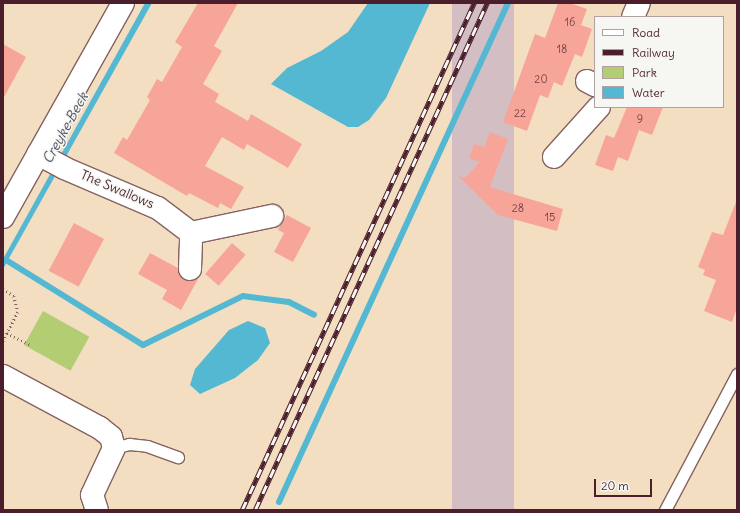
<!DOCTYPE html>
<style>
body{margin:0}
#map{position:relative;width:740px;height:513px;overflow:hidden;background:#f3dec2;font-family:Delius,sans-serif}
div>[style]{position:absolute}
.industrial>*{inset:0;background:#d2bec3;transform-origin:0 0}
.green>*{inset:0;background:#b3cd73;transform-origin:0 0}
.water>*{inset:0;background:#55b8d3}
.stream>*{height:6px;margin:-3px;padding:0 3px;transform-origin:3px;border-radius:3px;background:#55b8d3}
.building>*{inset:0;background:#f8a599;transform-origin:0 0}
.path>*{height:2.5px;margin-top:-1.25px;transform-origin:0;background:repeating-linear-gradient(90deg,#856260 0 1px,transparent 0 4px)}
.roads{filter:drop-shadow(1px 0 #856260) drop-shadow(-1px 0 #856260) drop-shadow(0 1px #856260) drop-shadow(0 -1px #856260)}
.service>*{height:11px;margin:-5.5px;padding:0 5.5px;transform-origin:5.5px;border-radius:5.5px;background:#fff}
.minor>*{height:22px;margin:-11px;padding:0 11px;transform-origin:11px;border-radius:11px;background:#fff}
.rail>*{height:4.5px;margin-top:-2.25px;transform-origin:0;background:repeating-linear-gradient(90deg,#f6f6f2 0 9px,#4a1f2b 0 18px);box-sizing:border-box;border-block:1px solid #4a1f2b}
span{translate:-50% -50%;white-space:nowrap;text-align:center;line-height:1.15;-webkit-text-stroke:3px #f6f6f2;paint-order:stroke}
.number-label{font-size:11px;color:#764046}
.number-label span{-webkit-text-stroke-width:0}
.street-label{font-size:13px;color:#4a1f2b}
.water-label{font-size:14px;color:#4e5566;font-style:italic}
.frame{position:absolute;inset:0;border:4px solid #4a1f2b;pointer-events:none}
.legend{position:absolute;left:594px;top:16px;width:130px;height:92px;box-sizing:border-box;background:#f6f6f2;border:1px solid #b1a0a2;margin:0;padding:5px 7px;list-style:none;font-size:12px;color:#4a1f2b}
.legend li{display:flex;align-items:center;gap:8px;height:20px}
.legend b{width:20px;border:1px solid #b1a0a2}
.scale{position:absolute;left:594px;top:479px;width:58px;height:18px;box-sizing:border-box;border:2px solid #4a1f2b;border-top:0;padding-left:5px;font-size:12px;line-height:14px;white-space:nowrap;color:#4a1f2b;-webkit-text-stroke:3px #f6f6f2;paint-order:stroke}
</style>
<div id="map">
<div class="industrial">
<i style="left:452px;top:3px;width:62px;height:557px"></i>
</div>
<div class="green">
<i style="left:43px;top:311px;width:53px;height:39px;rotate:29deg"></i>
</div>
<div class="water">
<i style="clip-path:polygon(145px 3px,152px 3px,3px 269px,3px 259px)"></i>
<i style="clip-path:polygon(368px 3px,430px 3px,386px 98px,369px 120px,358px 127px,348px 127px,271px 84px,287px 68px,321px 51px,348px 32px)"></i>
<i style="clip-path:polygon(248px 321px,265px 328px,270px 343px,258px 360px,235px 378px,200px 394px,190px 385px,195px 369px,229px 330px)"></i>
</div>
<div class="stream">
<i style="left:6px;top:260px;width:161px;rotate:31.8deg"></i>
<i style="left:143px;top:345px;width:111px;rotate:-26.1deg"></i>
<i style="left:243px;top:296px;width:46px;rotate:7.4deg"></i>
<i style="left:289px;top:302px;width:28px;rotate:27deg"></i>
<i style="left:279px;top:502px;width:549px;rotate:-65.35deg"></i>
</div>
<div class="building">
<i style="clip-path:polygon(198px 3px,238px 3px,214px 46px,222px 51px,203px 84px,219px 94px,215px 102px,248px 121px,251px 114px,302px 144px,288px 168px,247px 144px,244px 150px,222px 137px,205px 166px,244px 187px,231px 209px,220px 203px,218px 208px,189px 193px,187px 196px,114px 153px,123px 137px,127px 140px,150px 100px,147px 97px,157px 79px,162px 82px,182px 47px,175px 42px)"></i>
<i style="clip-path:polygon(558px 3px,570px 3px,587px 9px,581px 25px,592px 29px,582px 57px,575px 54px,562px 86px,554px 82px,548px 98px,540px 95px,527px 131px,503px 122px,535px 34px,545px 38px)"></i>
<i style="clip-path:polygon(3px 44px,26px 57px,3px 99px)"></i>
<i style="clip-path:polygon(627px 107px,663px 107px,652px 135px,639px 130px,628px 161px,618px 157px,613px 171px,595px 165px,606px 135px,614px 138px)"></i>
<i style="clip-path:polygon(490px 132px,508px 139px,490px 187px,563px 209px,557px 231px,498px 215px,458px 176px,465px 178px,480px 162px,469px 158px,474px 144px,484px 147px)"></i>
<i style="clip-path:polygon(736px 202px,737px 308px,732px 322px,704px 311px,716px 280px,703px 275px,705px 270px,698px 267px,712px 232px,723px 235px)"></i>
<i style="clip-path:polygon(287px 215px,311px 228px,293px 262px,274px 252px,284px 233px,278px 230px)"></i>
<i style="left:74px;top:223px;width:34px;height:54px;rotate:28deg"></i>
<i style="left:232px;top:243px;width:18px;height:41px;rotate:41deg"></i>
<i style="clip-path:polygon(150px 253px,178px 268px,184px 280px,198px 279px,181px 310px,162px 299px,167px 290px,138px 274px)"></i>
</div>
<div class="path">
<i style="left:3px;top:289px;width:13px;rotate:32deg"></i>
<i style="left:14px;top:296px;width:16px;rotate:76deg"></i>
<i style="left:18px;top:312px;width:33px;rotate:117deg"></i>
<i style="left:7px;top:333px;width:25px;rotate:27deg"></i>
</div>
<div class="roads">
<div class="service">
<i style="left:114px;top:448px;width:16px;rotate:-15deg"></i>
<i style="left:129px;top:444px;width:18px;rotate:6deg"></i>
<i style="left:147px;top:446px;width:33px;rotate:20deg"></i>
<i style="left:665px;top:510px;width:154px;rotate:-62.1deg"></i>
</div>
<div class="minor">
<i style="left:633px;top:17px;width:15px;rotate:-67deg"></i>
<i style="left:587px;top:81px;width:9px;rotate:27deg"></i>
<i style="left:38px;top:154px;width:30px;rotate:28deg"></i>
<i style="left:64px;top:168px;width:102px;rotate:23.1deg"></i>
<i style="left:158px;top:208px;width:41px;rotate:37.1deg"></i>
<i style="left:554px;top:157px;width:67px;rotate:-48deg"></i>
<i style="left:3px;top:217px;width:245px;rotate:-60.7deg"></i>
<i style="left:190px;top:269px;width:36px;rotate:-88deg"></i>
<i style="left:191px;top:233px;width:83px;rotate:-11.9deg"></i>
<i style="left:3px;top:376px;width:110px;rotate:28.2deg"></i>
<i style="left:100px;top:428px;width:14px;rotate:39deg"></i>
<i style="left:111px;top:437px;width:11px;rotate:75deg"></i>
<i style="left:114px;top:448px;width:52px;rotate:115.1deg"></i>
<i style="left:92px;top:495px;width:16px;rotate:72deg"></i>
</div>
</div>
<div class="rail">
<i style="left:242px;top:510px;width:558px;rotate:-65.41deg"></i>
<i style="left:255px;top:510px;width:558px;rotate:-65.41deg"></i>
</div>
<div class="number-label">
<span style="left:570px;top:22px">16</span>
<span style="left:562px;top:49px">18</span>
<span style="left:541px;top:79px">20</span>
<span style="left:520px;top:113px">22</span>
<span style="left:640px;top:119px">9</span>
<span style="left:518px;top:208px">28</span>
<span style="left:550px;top:217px">15</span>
</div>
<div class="street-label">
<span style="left:117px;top:190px;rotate:23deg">The Swallows</span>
</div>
<div class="water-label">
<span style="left:65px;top:128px;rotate:-61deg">Creyke Beck</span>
</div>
<div class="frame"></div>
<ul class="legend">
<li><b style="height:5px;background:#fff"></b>Road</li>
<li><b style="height:5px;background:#4a1f2b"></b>Railway</li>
<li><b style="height:11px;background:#b3cd73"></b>Park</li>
<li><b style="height:11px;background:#55b8d3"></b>Water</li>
</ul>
<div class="scale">20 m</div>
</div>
